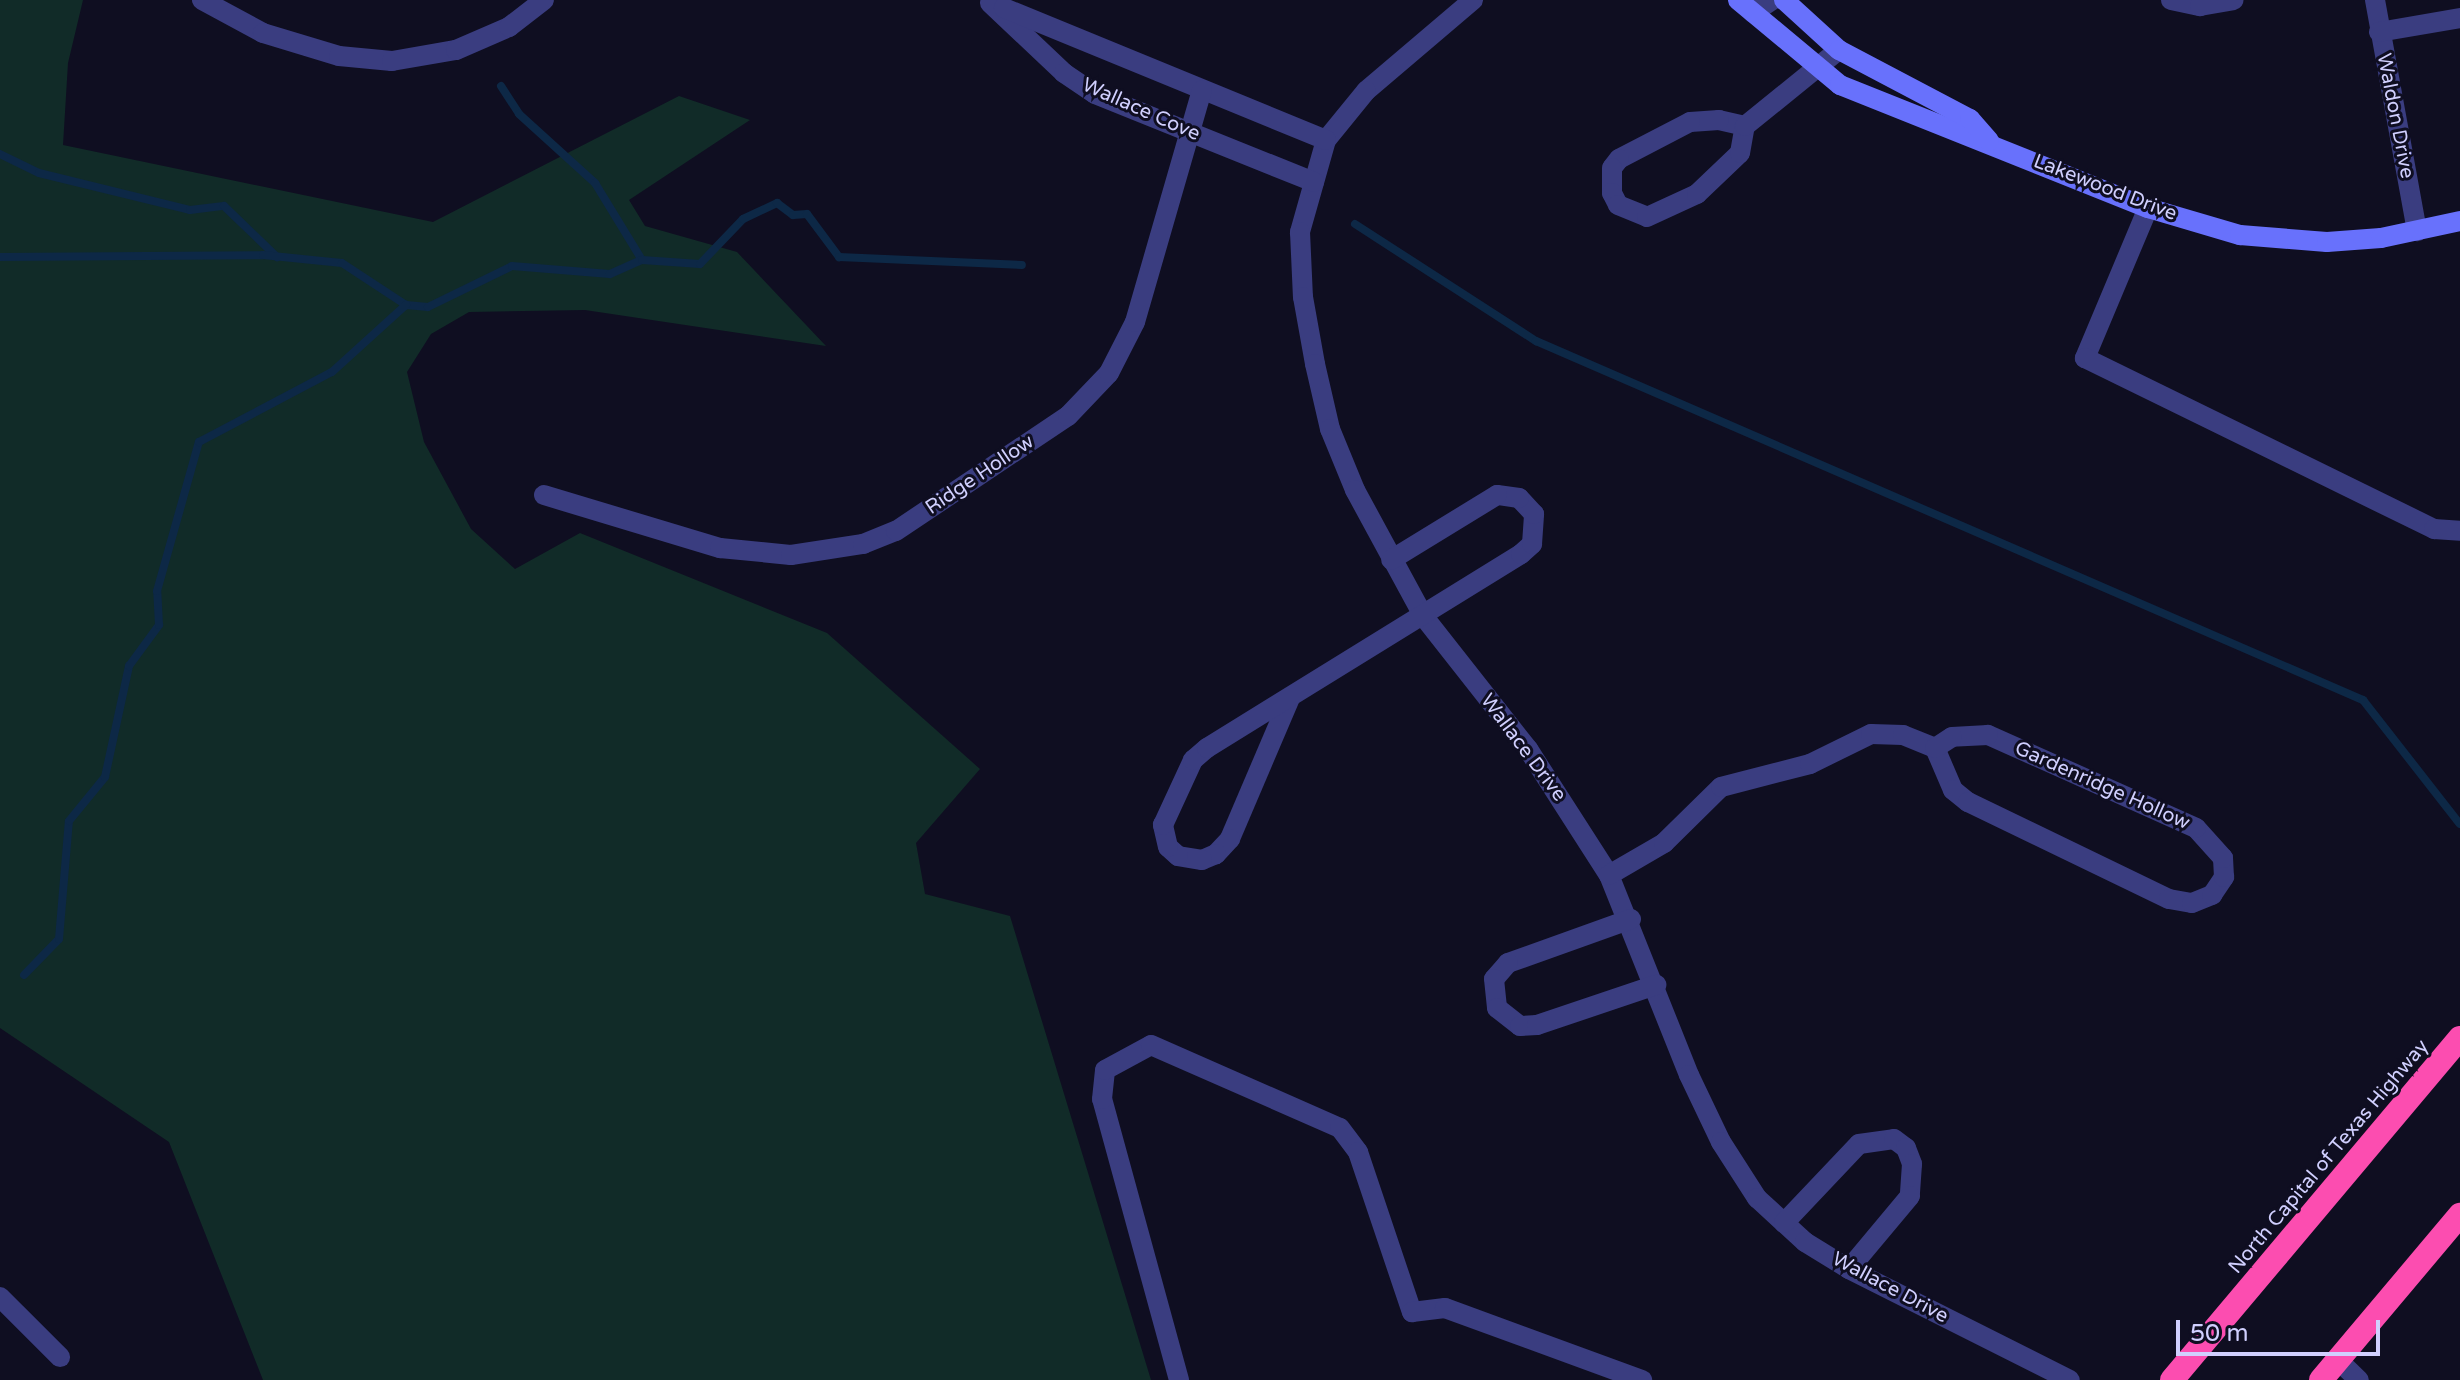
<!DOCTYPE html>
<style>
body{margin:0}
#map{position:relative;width:2460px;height:1380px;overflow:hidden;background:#0f0e21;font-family:"Varela Round",sans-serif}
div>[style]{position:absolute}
.green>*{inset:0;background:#112b28}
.stream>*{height:8px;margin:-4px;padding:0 4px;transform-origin:4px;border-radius:4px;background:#0d2846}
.street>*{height:20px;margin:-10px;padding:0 10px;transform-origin:10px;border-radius:10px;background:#3a3d80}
.secondary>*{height:20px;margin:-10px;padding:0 10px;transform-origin:10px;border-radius:10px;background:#6871fc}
.highway>*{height:24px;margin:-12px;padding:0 12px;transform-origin:12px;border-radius:12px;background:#fc4db0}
span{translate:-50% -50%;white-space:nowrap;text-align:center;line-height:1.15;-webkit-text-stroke:6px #0f0e21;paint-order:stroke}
.street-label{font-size:20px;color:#d0cffe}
.scale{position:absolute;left:2176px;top:1320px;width:204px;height:36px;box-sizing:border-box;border:4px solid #d0cffe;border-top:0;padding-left:10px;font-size:24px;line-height:28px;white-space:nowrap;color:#d0cffe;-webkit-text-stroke:6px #0f0e21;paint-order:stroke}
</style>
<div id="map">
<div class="green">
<i style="clip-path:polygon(0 0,83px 0,68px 63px,63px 145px,433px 222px,679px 96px,750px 120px,629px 200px,645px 226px,737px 252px,826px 346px,585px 310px,469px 312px,431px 334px,407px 372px,424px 442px,471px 529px,515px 569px,580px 533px,827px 633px,980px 769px,916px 843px,925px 894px,1010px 916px,1151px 1380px,263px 1380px,169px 1142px,0 1028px)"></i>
</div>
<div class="stream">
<i style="left:501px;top:86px;width:33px;rotate:57deg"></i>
<i style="left:519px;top:114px;width:103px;rotate:42.2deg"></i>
<i style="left:595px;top:183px;width:90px;rotate:58.6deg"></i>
<i style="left:0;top:154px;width:43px;rotate:26deg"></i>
<i style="left:39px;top:173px;width:155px;rotate:13.8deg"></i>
<i style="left:190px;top:210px;width:34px;rotate:-7deg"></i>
<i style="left:224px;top:206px;width:74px;rotate:43.9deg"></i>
<i style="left:1355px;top:224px;width:216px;rotate:32.9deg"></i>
<i style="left:1536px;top:341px;width:902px;rotate:23.47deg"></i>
<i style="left:2363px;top:700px;width:157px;rotate:52deg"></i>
<i style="left:0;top:257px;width:263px;rotate:-0.4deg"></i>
<i style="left:263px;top:255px;width:79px;rotate:5.8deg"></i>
<i style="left:342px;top:263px;width:77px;rotate:33.3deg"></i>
<i style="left:406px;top:305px;width:22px;rotate:5deg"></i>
<i style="left:428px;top:307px;width:93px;rotate:-26deg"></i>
<i style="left:512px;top:266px;width:98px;rotate:4.7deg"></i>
<i style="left:610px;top:274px;width:35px;rotate:-24deg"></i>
<i style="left:642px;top:260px;width:58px;rotate:3.9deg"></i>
<i style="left:700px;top:264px;width:62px;rotate:-46.3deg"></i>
<i style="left:743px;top:219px;width:38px;rotate:-25deg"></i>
<i style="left:777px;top:203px;width:20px;rotate:37deg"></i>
<i style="left:793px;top:215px;width:14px;rotate:-4deg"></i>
<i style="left:807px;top:214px;width:54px;rotate:53.3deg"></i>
<i style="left:839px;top:257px;width:183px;rotate:2.5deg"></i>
<i style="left:24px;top:975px;width:50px;rotate:-45.8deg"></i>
<i style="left:59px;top:939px;width:118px;rotate:-85.2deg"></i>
<i style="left:69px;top:821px;width:57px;rotate:-50.7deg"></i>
<i style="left:105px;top:777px;width:114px;rotate:-77.8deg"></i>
<i style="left:129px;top:666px;width:51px;rotate:-53.8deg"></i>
<i style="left:159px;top:625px;width:34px;rotate:-93deg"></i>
<i style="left:157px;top:591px;width:155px;rotate:-74.3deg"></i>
<i style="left:199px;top:442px;width:150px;rotate:-27.8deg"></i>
<i style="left:332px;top:372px;width:100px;rotate:-42.2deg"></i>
</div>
<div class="street">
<i style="left:202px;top:0;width:69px;rotate:28.4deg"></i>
<i style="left:263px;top:33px;width:79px;rotate:16.8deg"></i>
<i style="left:339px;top:56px;width:53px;rotate:5.4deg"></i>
<i style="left:392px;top:61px;width:65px;rotate:-9.8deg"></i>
<i style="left:456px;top:50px;width:58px;rotate:-23.5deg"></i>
<i style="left:509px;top:27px;width:44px;rotate:-37.6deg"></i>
<i style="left:1473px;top:0;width:140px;rotate:139.6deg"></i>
<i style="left:1366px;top:91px;width:63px;rotate:129.2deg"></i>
<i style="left:1326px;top:140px;width:96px;rotate:105.8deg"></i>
<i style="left:1300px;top:232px;width:65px;rotate:87.4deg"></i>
<i style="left:1303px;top:297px;width:68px;rotate:79.8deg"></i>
<i style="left:1315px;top:364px;width:67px;rotate:77deg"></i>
<i style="left:1330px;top:429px;width:66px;rotate:67.7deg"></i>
<i style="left:1355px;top:490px;width:145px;rotate:61.5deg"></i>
<i style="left:1424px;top:617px;width:168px;rotate:51.8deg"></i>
<i style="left:1528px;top:749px;width:150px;rotate:57.3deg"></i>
<i style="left:1609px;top:875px;width:215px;rotate:68.2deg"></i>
<i style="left:1689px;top:1075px;width:74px;rotate:64.5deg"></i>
<i style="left:1721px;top:1142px;width:67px;rotate:57.3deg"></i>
<i style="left:1757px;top:1198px;width:65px;rotate:42.5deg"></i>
<i style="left:1805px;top:1242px;width:52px;rotate:31.5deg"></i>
<i style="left:1849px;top:1269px;width:247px;rotate:26.7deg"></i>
<i style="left:2171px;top:0;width:30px;rotate:12deg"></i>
<i style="left:2200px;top:6px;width:34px;rotate:-10deg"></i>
<i style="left:2375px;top:0;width:235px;rotate:79.7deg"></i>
<i style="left:990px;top:3px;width:102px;rotate:43.4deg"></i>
<i style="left:1064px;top:73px;width:37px;rotate:34deg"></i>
<i style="left:1095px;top:94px;width:236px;rotate:21.9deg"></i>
<i style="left:1004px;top:8px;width:348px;rotate:22.3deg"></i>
<i style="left:1753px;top:13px;width:23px;rotate:-34deg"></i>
<i style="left:2379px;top:32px;width:82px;rotate:-9.8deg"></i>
<i style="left:1745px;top:126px;width:27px;rotate:-167deg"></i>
<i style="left:1719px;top:120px;width:29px;rotate:176deg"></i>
<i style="left:1690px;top:122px;width:80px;rotate:152.5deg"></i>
<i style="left:1619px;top:159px;width:11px;rotate:128deg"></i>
<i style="left:1612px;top:168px;width:25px;rotate:90deg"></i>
<i style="left:1612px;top:193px;width:13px;rotate:63deg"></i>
<i style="left:1618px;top:205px;width:31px;rotate:22deg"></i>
<i style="left:1647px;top:217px;width:55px;rotate:-24.7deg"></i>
<i style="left:1697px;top:194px;width:59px;rotate:-43.6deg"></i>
<i style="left:1740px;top:153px;width:27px;rotate:-80deg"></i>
<i style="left:1745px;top:126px;width:121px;rotate:-39deg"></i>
<i style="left:2148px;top:208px;width:163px;rotate:112.8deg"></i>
<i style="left:2085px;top:358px;width:389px;rotate:26.1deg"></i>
<i style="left:2434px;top:529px;width:26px;rotate:4deg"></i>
<i style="left:544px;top:495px;width:184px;rotate:16.8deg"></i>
<i style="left:720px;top:548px;width:71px;rotate:5.6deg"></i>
<i style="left:791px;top:555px;width:73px;rotate:-8.7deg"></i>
<i style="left:863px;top:544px;width:35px;rotate:-22deg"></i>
<i style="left:896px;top:531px;width:207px;rotate:-33.8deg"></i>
<i style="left:1068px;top:416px;width:59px;rotate:-46.4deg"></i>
<i style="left:1109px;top:373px;width:57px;rotate:-63deg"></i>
<i style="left:1135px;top:322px;width:241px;rotate:-73.9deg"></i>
<i style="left:1290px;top:698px;width:153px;rotate:113.1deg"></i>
<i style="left:1230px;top:839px;width:21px;rotate:133deg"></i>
<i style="left:1216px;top:854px;width:15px;rotate:157deg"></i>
<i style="left:1202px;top:860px;width:24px;rotate:-171deg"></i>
<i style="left:1178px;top:856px;width:13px;rotate:-138deg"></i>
<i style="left:1168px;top:847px;width:23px;rotate:-103deg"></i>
<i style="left:1163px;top:825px;width:72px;rotate:-65.2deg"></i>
<i style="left:1193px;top:760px;width:18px;rotate:-41deg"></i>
<i style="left:1207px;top:748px;width:369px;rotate:-31.7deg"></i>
<i style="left:1521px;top:554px;width:15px;rotate:-42deg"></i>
<i style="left:1532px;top:544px;width:30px;rotate:-86deg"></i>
<i style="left:1534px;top:514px;width:22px;rotate:-133deg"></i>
<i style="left:1519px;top:498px;width:22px;rotate:-172deg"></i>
<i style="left:1497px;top:495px;width:124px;rotate:148.5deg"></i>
<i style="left:1609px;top:875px;width:64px;rotate:-30.2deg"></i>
<i style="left:1664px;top:843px;width:80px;rotate:-44.5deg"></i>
<i style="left:1721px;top:787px;width:92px;rotate:-14.5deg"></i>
<i style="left:1810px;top:764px;width:68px;rotate:-26.2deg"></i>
<i style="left:1871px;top:734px;width:32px;rotate:2deg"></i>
<i style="left:1903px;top:735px;width:35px;rotate:22deg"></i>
<i style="left:1935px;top:748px;width:46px;rotate:66.8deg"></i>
<i style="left:1953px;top:790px;width:19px;rotate:39deg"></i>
<i style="left:1968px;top:802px;width:223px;rotate:25.8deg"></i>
<i style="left:2169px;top:899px;width:23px;rotate:10deg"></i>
<i style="left:2192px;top:903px;width:22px;rotate:-22deg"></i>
<i style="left:2212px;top:895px;width:22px;rotate:-56deg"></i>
<i style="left:2224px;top:877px;width:19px;rotate:-93deg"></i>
<i style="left:2223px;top:858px;width:40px;rotate:-132deg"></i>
<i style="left:2196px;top:828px;width:228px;rotate:-155.9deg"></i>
<i style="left:1988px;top:735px;width:36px;rotate:177deg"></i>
<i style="left:1952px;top:737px;width:20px;rotate:147deg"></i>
<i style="left:1631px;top:919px;width:131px;rotate:160.3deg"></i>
<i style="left:1508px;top:963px;width:21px;rotate:131deg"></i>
<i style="left:1494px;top:979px;width:29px;rotate:84deg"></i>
<i style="left:1497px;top:1008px;width:29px;rotate:38deg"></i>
<i style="left:1520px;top:1026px;width:17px;rotate:-3deg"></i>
<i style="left:1537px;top:1025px;width:126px;rotate:-18.6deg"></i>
<i style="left:1784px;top:1223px;width:109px;rotate:-46.5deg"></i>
<i style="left:1859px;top:1144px;width:35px;rotate:-8deg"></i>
<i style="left:1894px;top:1139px;width:15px;rotate:37deg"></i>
<i style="left:1906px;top:1148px;width:17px;rotate:69deg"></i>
<i style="left:1912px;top:1164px;width:32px;rotate:94deg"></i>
<i style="left:1910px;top:1196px;width:95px;rotate:129.9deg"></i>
<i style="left:0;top:1297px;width:85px;rotate:45deg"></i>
<i style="left:2338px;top:1360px;width:29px;rotate:44deg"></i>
<i style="left:1179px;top:1380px;width:291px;rotate:-105.3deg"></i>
<i style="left:1102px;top:1099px;width:29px;rotate:-84deg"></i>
<i style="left:1105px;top:1070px;width:52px;rotate:-28.5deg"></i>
<i style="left:1151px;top:1045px;width:206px;rotate:23.7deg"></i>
<i style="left:1340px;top:1128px;width:30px;rotate:53deg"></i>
<i style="left:1358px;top:1152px;width:169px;rotate:71.4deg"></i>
<i style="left:1412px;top:1312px;width:33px;rotate:-7deg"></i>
<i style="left:1445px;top:1308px;width:210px;rotate:20.1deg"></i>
</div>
<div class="secondary">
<i style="left:1738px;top:0;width:133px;rotate:39.8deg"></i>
<i style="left:1840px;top:85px;width:332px;rotate:21.8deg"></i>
<i style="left:2148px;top:208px;width:96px;rotate:16.4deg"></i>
<i style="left:2240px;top:235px;width:87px;rotate:4.6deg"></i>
<i style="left:2327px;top:242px;width:54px;rotate:-4.2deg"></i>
<i style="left:2381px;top:238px;width:81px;rotate:-12.1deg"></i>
<i style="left:1784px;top:0;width:74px;rotate:42.3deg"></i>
<i style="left:1839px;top:50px;width:148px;rotate:27.8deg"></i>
<i style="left:1970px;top:119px;width:29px;rotate:49deg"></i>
</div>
<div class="highway">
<i style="left:2172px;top:1380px;width:447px;rotate:-49.9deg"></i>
<i style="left:2321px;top:1380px;width:216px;rotate:-49.9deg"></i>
</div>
<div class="street-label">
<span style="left:1141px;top:110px;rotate:24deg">Wallace Cove</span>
<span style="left:2395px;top:116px;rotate:79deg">Waldon Drive</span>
<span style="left:2105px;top:188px;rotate:21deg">Lakewood Drive</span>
<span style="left:980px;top:475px;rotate:-34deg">Ridge Hollow</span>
<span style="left:1523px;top:748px;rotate:53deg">Wallace Drive</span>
<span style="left:2102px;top:786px;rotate:24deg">Gardenridge Hollow</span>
<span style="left:2329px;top:1157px;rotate:-50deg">North Capital of Texas Highway</span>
<span style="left:1890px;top:1288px;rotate:28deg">Wallace Drive</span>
</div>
<div class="scale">50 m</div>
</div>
